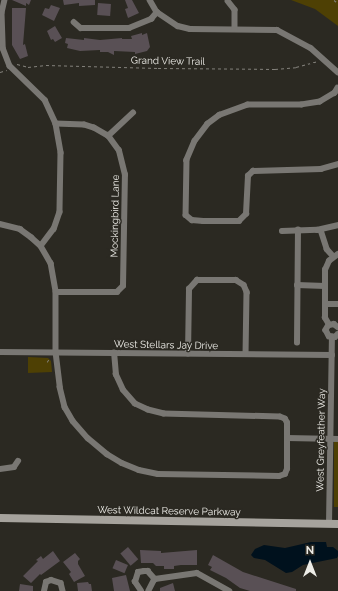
<!DOCTYPE html>
<style>
body{margin:0}
#map{position:relative;width:338px;height:591px;overflow:hidden;background:#2b2922;font-family:Raleway,sans-serif}
div>[style]{position:absolute}
.green>*{inset:0;background:#4e4004;transform-origin:0 0}
.water>*{inset:0;background:#00111d}
.building>*{inset:0;background:#595055;transform-origin:0 0}
.path>*{height:1px;margin-top:-0.5px;transform-origin:0;background:repeating-linear-gradient(90deg,#82807a 0 3px,transparent 0 6px)}
.minor>*{height:5.5px;margin:-2.75px;padding:0 2.75px;transform-origin:2.75px;border-radius:2.75px;background:#797773}
.secondary>*{height:8px;margin:-4px;padding:0 4px;transform-origin:4px;border-radius:4px;background:#a6a39d}
span{translate:-50% -50%;white-space:nowrap;text-align:center;line-height:1.15;-webkit-text-stroke:3px #2b2922;paint-order:stroke}
.street-label{font-size:10px;color:#edece7}
.north{position:absolute;left:290px;top:543px;width:40px;height:40px;-webkit-text-stroke:3px #2b2922;paint-order:stroke;rotate:0deg;font-size:11px;font-weight:700;line-height:16px;text-align:center;color:#edece7}
.north::after{content:'';display:block;margin:auto;width:14px;height:18px;background:#edece7;clip-path:polygon(50% 0,100% 100%,50% 72%,0 100%)}
</style>
<div id="map">
<div class="green">
<i style="clip-path:polygon(291px 0,338px 0,338px 26px,315px 9px)"></i>
<i style="clip-path:polygon(28px 357px,48px 358px,51px 361px,52px 372px,28px 373px)"></i>
<i style="left:334px;top:441px;width:4px;height:66px"></i>
</div>
<div class="water">
<i style="clip-path:polygon(311px 542px,326px 542px,327px 547px,333px 547px,338px 551px,338px 556px,337px 558px,303px 565px,292px 572px,286px 573px,265px 560px,254px 558px,251px 555px,255px 549px,264px 545px,285px 548px)"></i>
</div>
<div class="building">
<i style="clip-path:polygon(12px 0,31px 0,29px 5px,26px 3px,26px 6px)"></i>
<i style="clip-path:polygon(63px 0,95px 0,95px 5px,79px 6px,79px 3px,64px 5px)"></i>
<i style="clip-path:polygon(125px 0,132px 0,139px 13px,128px 18px,125px 9px,128px 8px)"></i>
<i style="left:98px;top:3px;width:13px;height:12px;rotate:4deg"></i>
<i style="clip-path:polygon(51px 5px,60px 8px,54px 21px,42px 15px,45px 8px,49px 9px)"></i>
<i style="clip-path:polygon(12px 8px,26px 8px,23px 45px,25px 44px,28px 56px,20px 59px,12px 45px)"></i>
<i style="clip-path:polygon(55px 26px,62px 38px,55px 42px,53px 39px,51px 40px,47px 31px)"></i>
<i style="clip-path:polygon(142px 33px,142px 35px,147px 33px,150px 47px,147px 51px,135px 54px,135px 52px,114px 51px,114px 55px,108px 52px,100px 52px,100px 50px,80px 51px,67px 48px,68px 44px,65px 43px,66px 38px,84px 40px,84px 38px,100px 40px,122px 38px,122px 39px,132px 39px,131px 36px)"></i>
<i style="left:128px;top:547px;width:16px;height:10px;rotate:50deg"></i>
<i style="clip-path:polygon(140px 550px,161px 551px,161px 553px,197px 550px,197px 565px,181px 565px,174px 566px,174px 569px,164px 569px,164px 566px,156px 566px,153px 563px,141px 563px)"></i>
<i style="clip-path:polygon(53px 551px,60px 561px,41px 575px,40px 574px,31px 583px,23px 576px,38px 561px,36px 560px,41px 556px,43px 559px)"></i>
<i style="clip-path:polygon(75px 553px,80px 559px,78px 561px,78px 564px,85px 576px,74px 582px,69px 574px,71px 572px,63px 562px)"></i>
<i style="clip-path:polygon(213px 555px,243px 572px,296px 589px,296px 591px,250px 591px,240px 588px,226px 578px,210px 570px,212px 567px,208px 565px)"></i>
<i style="left:116px;top:560px;width:13px;height:9px;rotate:23deg"></i>
<i style="clip-path:polygon(126px 575px,130px 591px,114px 591px,112px 578px)"></i>
<i style="clip-path:polygon(88px 582px,89px 584px,91px 584px,92px 591px,78px 591px,77px 583px)"></i>
<i style="clip-path:polygon(173px 583px,175px 591px,160px 591px,160px 588px)"></i>
<i style="clip-path:polygon(20px 584px,33px 586px,33px 591px,19px 591px)"></i>
</div>
<div class="path">
<i style="left:334px;top:0;width:5px;rotate:37deg"></i>
<i style="left:17px;top:64px;width:11px;rotate:15deg"></i>
<i style="left:28px;top:67px;width:18px;rotate:-6deg"></i>
<i style="left:46px;top:65px;width:112px;rotate:1.5deg"></i>
<i style="left:158px;top:68px;width:117px;rotate:0.5deg"></i>
<i style="left:275px;top:69px;width:21px;rotate:-5deg"></i>
<i style="left:296px;top:67px;width:23px;rotate:-15deg"></i>
<i style="left:0;top:72px;width:7px;rotate:-16deg"></i>
<i style="left:47px;top:362px;width:5px;rotate:-53deg"></i>
</div>
<div class="minor">
<i style="left:5px;top:0;width:13px;rotate:103deg"></i>
<i style="left:2px;top:13px;width:35px;rotate:88deg"></i>
<i style="left:3px;top:48px;width:19px;rotate:69deg"></i>
<i style="left:10px;top:66px;width:49px;rotate:44.2deg"></i>
<i style="left:45px;top:100px;width:26px;rotate:65deg"></i>
<i style="left:56px;top:124px;width:29px;rotate:80deg"></i>
<i style="left:61px;top:153px;width:59px;rotate:91deg"></i>
<i style="left:60px;top:212px;width:18px;rotate:109deg"></i>
<i style="left:54px;top:229px;width:21px;rotate:127deg"></i>
<i style="left:150px;top:0;width:14px;rotate:60deg"></i>
<i style="left:157px;top:12px;width:25px;rotate:34deg"></i>
<i style="left:178px;top:26px;width:12px;rotate:14deg"></i>
<i style="left:190px;top:29px;width:87px;rotate:0.7deg"></i>
<i style="left:277px;top:30px;width:38px;rotate:28deg"></i>
<i style="left:311px;top:48px;width:36px;rotate:42deg"></i>
<i style="left:228px;top:1px;width:11px;rotate:52deg"></i>
<i style="left:235px;top:10px;width:19px;rotate:90deg"></i>
<i style="left:74px;top:22px;width:9px;rotate:41deg"></i>
<i style="left:81px;top:28px;width:48px"></i>
<i style="left:129px;top:28px;width:24px;rotate:-22deg"></i>
<i style="left:151px;top:19px;width:9px;rotate:-49deg"></i>
<i style="left:338px;top:88px;width:6px;rotate:121deg"></i>
<i style="left:335px;top:93px;width:17px;rotate:149deg"></i>
<i style="left:320px;top:102px;width:18px;rotate:171deg"></i>
<i style="left:302px;top:105px;width:54px;rotate:180deg"></i>
<i style="left:248px;top:105px;width:30px;rotate:160deg"></i>
<i style="left:220px;top:115px;width:15px;rotate:143deg"></i>
<i style="left:208px;top:124px;width:21px;rotate:127deg"></i>
<i style="left:195px;top:141px;width:21px;rotate:113deg"></i>
<i style="left:187px;top:160px;width:55px;rotate:91deg"></i>
<i style="left:186px;top:215px;width:8px;rotate:40deg"></i>
<i style="left:192px;top:220px;width:11px;rotate:5deg"></i>
<i style="left:203px;top:221px;width:36px"></i>
<i style="left:239px;top:221px;width:10px;rotate:-45deg"></i>
<i style="left:246px;top:214px;width:38px;rotate:-87deg"></i>
<i style="left:248px;top:176px;width:7px;rotate:-45deg"></i>
<i style="left:253px;top:171px;width:68px;rotate:-1.7deg"></i>
<i style="left:321px;top:169px;width:18px;rotate:-16deg"></i>
<i style="left:108px;top:136px;width:34px;rotate:-43deg"></i>
<i style="left:0;top:224px;width:21px;rotate:14deg"></i>
<i style="left:20px;top:229px;width:14px;rotate:36deg"></i>
<i style="left:31px;top:237px;width:13px;rotate:42deg"></i>
<i style="left:41px;top:246px;width:20px;rotate:60deg"></i>
<i style="left:51px;top:263px;width:29px;rotate:80deg"></i>
<i style="left:56px;top:292px;width:60px;rotate:90deg"></i>
<i style="left:56px;top:352px;width:35px;rotate:83deg"></i>
<i style="left:60px;top:387px;width:21px;rotate:76deg"></i>
<i style="left:65px;top:407px;width:16px;rotate:60deg"></i>
<i style="left:73px;top:421px;width:23px;rotate:49deg"></i>
<i style="left:88px;top:438px;width:25px;rotate:40deg"></i>
<i style="left:107px;top:454px;width:17px;rotate:31deg"></i>
<i style="left:122px;top:463px;width:18px;rotate:22deg"></i>
<i style="left:139px;top:470px;width:19px;rotate:12deg"></i>
<i style="left:158px;top:474px;width:121px;rotate:0.9deg"></i>
<i style="left:279px;top:476px;width:6px;rotate:-18deg"></i>
<i style="left:285px;top:474px;width:5px;rotate:-68deg"></i>
<i style="left:287px;top:469px;width:46px;rotate:-90deg"></i>
<i style="left:287px;top:423px;width:4px;rotate:-117deg"></i>
<i style="left:285px;top:419px;width:5px;rotate:-158deg"></i>
<i style="left:280px;top:417px;width:116px;rotate:-178.5deg"></i>
<i style="left:164px;top:414px;width:16px;rotate:-166deg"></i>
<i style="left:148px;top:410px;width:14px;rotate:-155deg"></i>
<i style="left:135px;top:404px;width:18px;rotate:-131deg"></i>
<i style="left:123px;top:390px;width:17px;rotate:-115deg"></i>
<i style="left:116px;top:375px;width:22px;rotate:-95deg"></i>
<i style="left:321px;top:230px;width:20px;rotate:72deg"></i>
<i style="left:327px;top:249px;width:9px;rotate:49deg"></i>
<i style="left:282px;top:231px;width:35px;rotate:-2deg"></i>
<i style="left:317px;top:230px;width:22px;rotate:-13deg"></i>
<i style="left:297px;top:285px;width:28px;rotate:2deg"></i>
<i style="left:56px;top:292px;width:61px"></i>
<i style="left:117px;top:292px;width:8px;rotate:-45deg"></i>
<i style="left:123px;top:286px;width:111px;rotate:-89deg"></i>
<i style="left:125px;top:175px;width:25px;rotate:-104deg"></i>
<i style="left:119px;top:151px;width:19px;rotate:-126deg"></i>
<i style="left:108px;top:136px;width:16px;rotate:-150deg"></i>
<i style="left:94px;top:128px;width:10px;rotate:-163deg"></i>
<i style="left:84px;top:125px;width:28px;rotate:-178deg"></i>
<i style="left:325px;top:304px;width:13px"></i>
<i style="left:329px;top:325px;width:8px;rotate:-120deg"></i>
<i style="left:325px;top:318px;width:48px;rotate:-90deg"></i>
<i style="left:325px;top:270px;width:10px;rotate:-66deg"></i>
<i style="left:329px;top:261px;width:11px;rotate:-38deg"></i>
<i style="left:329px;top:325px;width:6px;rotate:121deg"></i>
<i style="left:326px;top:330px;width:7px;rotate:63deg"></i>
<i style="left:329px;top:336px;width:6px;rotate:9deg"></i>
<i style="left:335px;top:337px;width:4px;rotate:-45deg"></i>
<i style="left:329px;top:325px;width:5px;rotate:-11deg"></i>
<i style="left:334px;top:324px;width:5px;rotate:37deg"></i>
<i style="left:297px;top:343px;width:113px;rotate:-89.5deg"></i>
<i style="left:0;top:352px;width:332px;rotate:0.5deg"></i>
<i style="left:188px;top:354px;width:65px;rotate:-89.1deg"></i>
<i style="left:189px;top:289px;width:12px;rotate:-48deg"></i>
<i style="left:197px;top:280px;width:39px"></i>
<i style="left:236px;top:280px;width:9px;rotate:32deg"></i>
<i style="left:244px;top:285px;width:8px;rotate:67deg"></i>
<i style="left:247px;top:292px;width:62px;rotate:90.9deg"></i>
<i style="left:287px;top:438px;width:51px;rotate:1.1deg"></i>
<i style="left:0;top:469px;width:14px;rotate:-8deg"></i>
<i style="left:14px;top:467px;width:7px;rotate:-56deg"></i>
<i style="left:329px;top:524px;width:187px;rotate:-89.1deg"></i>
<i style="left:155px;top:579px;width:42px;rotate:-8.1deg"></i>
<i style="left:197px;top:573px;width:37px;rotate:29deg"></i>
<i style="left:44px;top:591px;width:9px;rotate:-77deg"></i>
<i style="left:46px;top:582px;width:5px;rotate:-22deg"></i>
<i style="left:51px;top:580px;width:10px;rotate:17deg"></i>
<i style="left:61px;top:583px;width:8px;rotate:76deg"></i>
<i style="left:141px;top:591px;width:11px;rotate:-124deg"></i>
<i style="left:135px;top:582px;width:10px;rotate:-73deg"></i>
<i style="left:138px;top:572px;width:6px;rotate:-9deg"></i>
<i style="left:144px;top:571px;width:4px"></i>
<i style="left:148px;top:571px;width:11px;rotate:49deg"></i>
<i style="left:155px;top:579px;width:13px;rotate:117deg"></i>
</div>
<div class="secondary">
<i style="left:0;top:518px;width:338px;rotate:1deg"></i>
</div>
<div class="street-label">
<span style="left:168px;top:61px;rotate:1deg">Grand View Trail</span>
<span style="left:115px;top:216px;rotate:-89deg">Mockingbird Lane</span>
<span style="left:166px;top:345px;rotate:1deg">West Stellars Jay Drive</span>
<span style="left:321px;top:440px;rotate:-89deg">West Greyfeather Way</span>
<span style="left:169px;top:511px;rotate:1deg">West Wildcat Reserve Parkway</span>
</div>
<div class="north">N</div>
</div>
